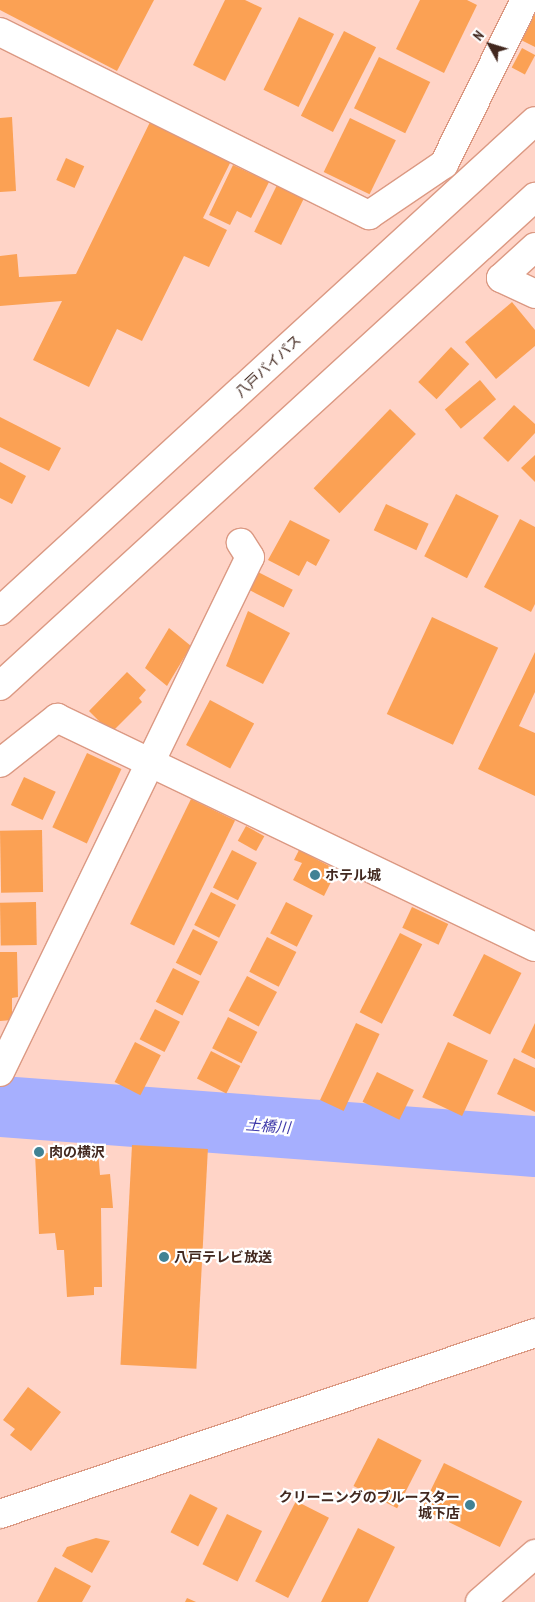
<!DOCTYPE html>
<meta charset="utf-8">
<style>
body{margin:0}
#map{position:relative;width:535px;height:1602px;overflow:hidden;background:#ffd4c7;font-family:"PT Sans Narrow","Noto Sans JP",sans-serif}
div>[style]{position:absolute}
.river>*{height:61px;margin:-30.5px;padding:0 30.5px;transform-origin:30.5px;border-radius:30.5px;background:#a6affe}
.building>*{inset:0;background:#fba154;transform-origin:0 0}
.roads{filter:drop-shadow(1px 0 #db9983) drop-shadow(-1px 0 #db9983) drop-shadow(0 1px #db9983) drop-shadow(0 -1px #db9983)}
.street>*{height:28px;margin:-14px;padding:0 14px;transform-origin:14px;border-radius:14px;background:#fff}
.secondary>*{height:28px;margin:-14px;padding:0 14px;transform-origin:14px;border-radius:14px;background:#fff}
.highway>*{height:28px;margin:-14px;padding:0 14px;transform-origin:14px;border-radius:14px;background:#fff}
.dots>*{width:14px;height:14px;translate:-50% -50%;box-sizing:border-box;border:2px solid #fff;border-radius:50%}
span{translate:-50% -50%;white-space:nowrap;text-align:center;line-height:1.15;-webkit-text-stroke:4.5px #fff;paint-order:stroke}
.street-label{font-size:14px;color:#42281f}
.poi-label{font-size:14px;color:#42281f;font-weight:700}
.left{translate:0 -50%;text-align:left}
.right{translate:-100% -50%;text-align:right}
.water-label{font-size:15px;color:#403baa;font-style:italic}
.north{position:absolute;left:465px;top:20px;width:50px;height:50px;-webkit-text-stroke:4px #fff;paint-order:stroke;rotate:309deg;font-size:14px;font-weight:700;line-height:20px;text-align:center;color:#42281f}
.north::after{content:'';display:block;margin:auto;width:18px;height:22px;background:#42281f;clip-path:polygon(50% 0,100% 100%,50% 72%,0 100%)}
</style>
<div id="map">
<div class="river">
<i style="left:0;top:1106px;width:536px;rotate:4.28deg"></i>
</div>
<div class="building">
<i style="clip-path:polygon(0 0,154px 0,117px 71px,0 10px)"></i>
<i style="clip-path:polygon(225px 0,245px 0,262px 8px,225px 81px,193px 65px)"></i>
<i style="clip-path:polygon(420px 0,467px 0,477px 5px,444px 73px,396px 49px)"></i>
<i style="clip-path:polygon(535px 13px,535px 47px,521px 40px)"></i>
<i style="left:299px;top:17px;width:39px;height:81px;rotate:26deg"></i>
<i style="left:344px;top:31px;width:36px;height:95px;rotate:27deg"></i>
<i style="left:522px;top:48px;width:15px;height:22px;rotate:28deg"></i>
<i style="left:379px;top:57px;width:57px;height:57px;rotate:26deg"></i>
<i style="clip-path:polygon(12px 117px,16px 191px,0 192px,0 118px)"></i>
<i style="left:350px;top:118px;width:51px;height:60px;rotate:26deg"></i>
<i style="clip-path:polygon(151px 120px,232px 159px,203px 218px,227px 230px,209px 267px,184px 256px,142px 341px,117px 329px,89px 387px,33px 360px,62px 301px,0 306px,0 256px,17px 254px,19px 277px,76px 274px)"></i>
<i style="left:66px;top:158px;width:20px;height:24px;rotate:24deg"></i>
<i style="clip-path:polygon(233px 165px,269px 182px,251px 218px,237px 211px,230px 225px,209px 215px)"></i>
<i style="left:277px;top:185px;width:30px;height:52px;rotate:26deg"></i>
<i style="clip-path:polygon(512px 302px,535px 330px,535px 346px,496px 379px,465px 342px)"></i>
<i style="left:451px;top:347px;width:25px;height:48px;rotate:43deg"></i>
<i style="left:480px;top:380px;width:25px;height:46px;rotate:50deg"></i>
<i style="clip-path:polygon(514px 405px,535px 424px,535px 433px,508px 462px,483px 438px)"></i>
<i style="left:390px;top:409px;width:36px;height:110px;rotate:44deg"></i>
<i style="clip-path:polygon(0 417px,61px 448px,49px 471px,0 447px)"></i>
<i style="clip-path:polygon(535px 455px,535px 482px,521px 468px)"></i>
<i style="clip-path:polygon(0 462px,26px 476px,12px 504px,0 498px)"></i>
<i style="left:456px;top:494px;width:48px;height:70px;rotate:27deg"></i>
<i style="left:386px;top:504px;width:47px;height:29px;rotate:25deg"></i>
<i style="clip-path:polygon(520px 519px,535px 527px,535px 604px,531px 612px,484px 587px)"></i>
<i style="clip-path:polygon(290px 520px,330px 540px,316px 566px,307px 561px,299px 576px,268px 560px)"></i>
<i style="left:258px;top:572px;width:39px;height:20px;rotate:27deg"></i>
<i style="clip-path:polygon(248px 611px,290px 633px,263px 684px,226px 666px)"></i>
<i style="left:432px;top:617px;width:73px;height:107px;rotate:25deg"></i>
<i style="clip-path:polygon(169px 628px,191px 646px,167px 686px,145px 668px)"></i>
<i style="clip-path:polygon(535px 652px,535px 692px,519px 726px,535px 733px,535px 796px,478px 769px)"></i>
<i style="clip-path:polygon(127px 672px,146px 690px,139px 698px,142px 702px,111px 733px,89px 711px)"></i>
<i style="left:210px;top:700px;width:50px;height:51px;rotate:28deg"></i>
<i style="left:87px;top:753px;width:38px;height:82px;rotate:25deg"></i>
<i style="left:24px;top:777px;width:35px;height:31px;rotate:25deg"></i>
<i style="left:191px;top:799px;width:49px;height:139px;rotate:26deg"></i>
<i style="left:246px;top:826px;width:21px;height:17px;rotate:29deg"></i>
<i style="left:42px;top:830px;width:62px;height:42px;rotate:89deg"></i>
<i style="left:232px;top:850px;width:28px;height:42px;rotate:27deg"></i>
<i style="clip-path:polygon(299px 850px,337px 870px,324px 896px,293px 880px,302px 863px,294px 860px)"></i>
<i style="left:211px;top:892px;width:28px;height:37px;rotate:27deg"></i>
<i style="left:36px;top:902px;width:43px;height:36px;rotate:89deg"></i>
<i style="left:286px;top:902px;width:30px;height:35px;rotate:27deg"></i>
<i style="left:412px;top:907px;width:40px;height:23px;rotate:25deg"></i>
<i style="left:193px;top:929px;width:28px;height:38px;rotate:27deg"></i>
<i style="left:400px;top:933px;width:25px;height:89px;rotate:27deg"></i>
<i style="left:267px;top:937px;width:33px;height:39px;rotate:27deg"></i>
<i style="clip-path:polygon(0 952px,17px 952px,18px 997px,12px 998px,12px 1020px,0 1021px)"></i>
<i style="left:484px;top:954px;width:42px;height:69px;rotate:27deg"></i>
<i style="left:173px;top:968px;width:30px;height:38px;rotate:27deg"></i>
<i style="left:247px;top:976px;width:34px;height:39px;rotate:28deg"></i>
<i style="left:155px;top:1009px;width:28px;height:34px;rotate:27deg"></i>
<i style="left:228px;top:1017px;width:33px;height:35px;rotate:27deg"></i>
<i style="left:356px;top:1023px;width:26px;height:85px;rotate:25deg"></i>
<i style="clip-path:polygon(535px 1023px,535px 1059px,521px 1052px)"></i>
<i style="left:135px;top:1042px;width:29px;height:45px;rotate:27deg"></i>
<i style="left:448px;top:1042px;width:44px;height:61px;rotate:25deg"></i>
<i style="left:211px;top:1051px;width:33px;height:31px;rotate:27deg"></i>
<i style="clip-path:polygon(514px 1058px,535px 1068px,535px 1112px,497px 1094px)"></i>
<i style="left:377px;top:1072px;width:41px;height:33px;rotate:26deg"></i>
<i style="left:132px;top:1145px;width:76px;height:220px;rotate:3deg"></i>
<i style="clip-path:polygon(98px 1150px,100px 1175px,110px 1174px,113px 1208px,101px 1208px,102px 1287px,94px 1287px,94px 1295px,67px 1297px,64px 1250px,57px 1250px,55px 1233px,39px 1234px,35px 1154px)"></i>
<i style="clip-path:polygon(28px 1387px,61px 1412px,31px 1451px,10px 1435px,15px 1429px,3px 1420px)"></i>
<i style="left:378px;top:1438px;width:49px;height:54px;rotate:27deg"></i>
<i style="left:444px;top:1463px;width:87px;height:51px;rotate:26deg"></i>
<i style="left:190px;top:1494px;width:31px;height:43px;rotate:27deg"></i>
<i style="left:296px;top:1501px;width:37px;height:90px;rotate:27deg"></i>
<i style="left:227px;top:1514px;width:39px;height:56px;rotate:26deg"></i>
<i style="clip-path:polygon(358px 1528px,395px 1547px,368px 1602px,321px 1602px)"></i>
<i style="clip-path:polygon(96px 1538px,110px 1541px,92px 1573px,62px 1556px,67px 1547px)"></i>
<i style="clip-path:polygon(55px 1567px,91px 1586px,82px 1602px,37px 1602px)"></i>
<i style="clip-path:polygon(187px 1598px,196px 1602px,185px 1602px)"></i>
</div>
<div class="roads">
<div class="street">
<i style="left:0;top:32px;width:412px;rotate:26.4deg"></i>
<i style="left:369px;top:215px;width:91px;rotate:-34.2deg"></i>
<i style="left:444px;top:164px;width:183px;rotate:-63.7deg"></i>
<i style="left:535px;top:247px;width:46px;rotate:137.6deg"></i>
<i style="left:501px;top:278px;width:38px;rotate:25deg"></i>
<i style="left:0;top:763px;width:73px;rotate:-38.3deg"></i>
<i style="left:57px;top:718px;width:530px;rotate:25.6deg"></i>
<i style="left:0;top:1072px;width:572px;rotate:-64.11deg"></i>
<i style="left:250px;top:557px;width:17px;rotate:-123deg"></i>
</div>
<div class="secondary">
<i style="left:0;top:1514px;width:565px;rotate:-18.69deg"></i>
<i style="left:480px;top:1602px;width:73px;rotate:-41.1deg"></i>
</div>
<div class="highway">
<i style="left:0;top:611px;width:725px;rotate:-42.49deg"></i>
<i style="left:0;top:686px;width:725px;rotate:-42.43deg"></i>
</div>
</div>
<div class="dots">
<i style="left:315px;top:875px;background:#418294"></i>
<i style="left:39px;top:1152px;background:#418294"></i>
<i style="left:164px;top:1257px;background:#418294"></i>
<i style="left:470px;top:1505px;background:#418294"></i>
</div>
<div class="street-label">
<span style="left:268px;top:366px;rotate:-43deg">八戸バイパス</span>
</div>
<div class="poi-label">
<span class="left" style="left:325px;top:875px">ホテル城</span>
<span class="left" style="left:49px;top:1152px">肉の横沢</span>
<span class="left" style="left:174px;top:1257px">八戸テレビ放送</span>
<span class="right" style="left:460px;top:1505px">クリーニングのブルースター<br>城下店</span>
</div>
<div class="water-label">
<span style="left:268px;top:1126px;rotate:4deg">土橋川</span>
</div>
<div class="north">N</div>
</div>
